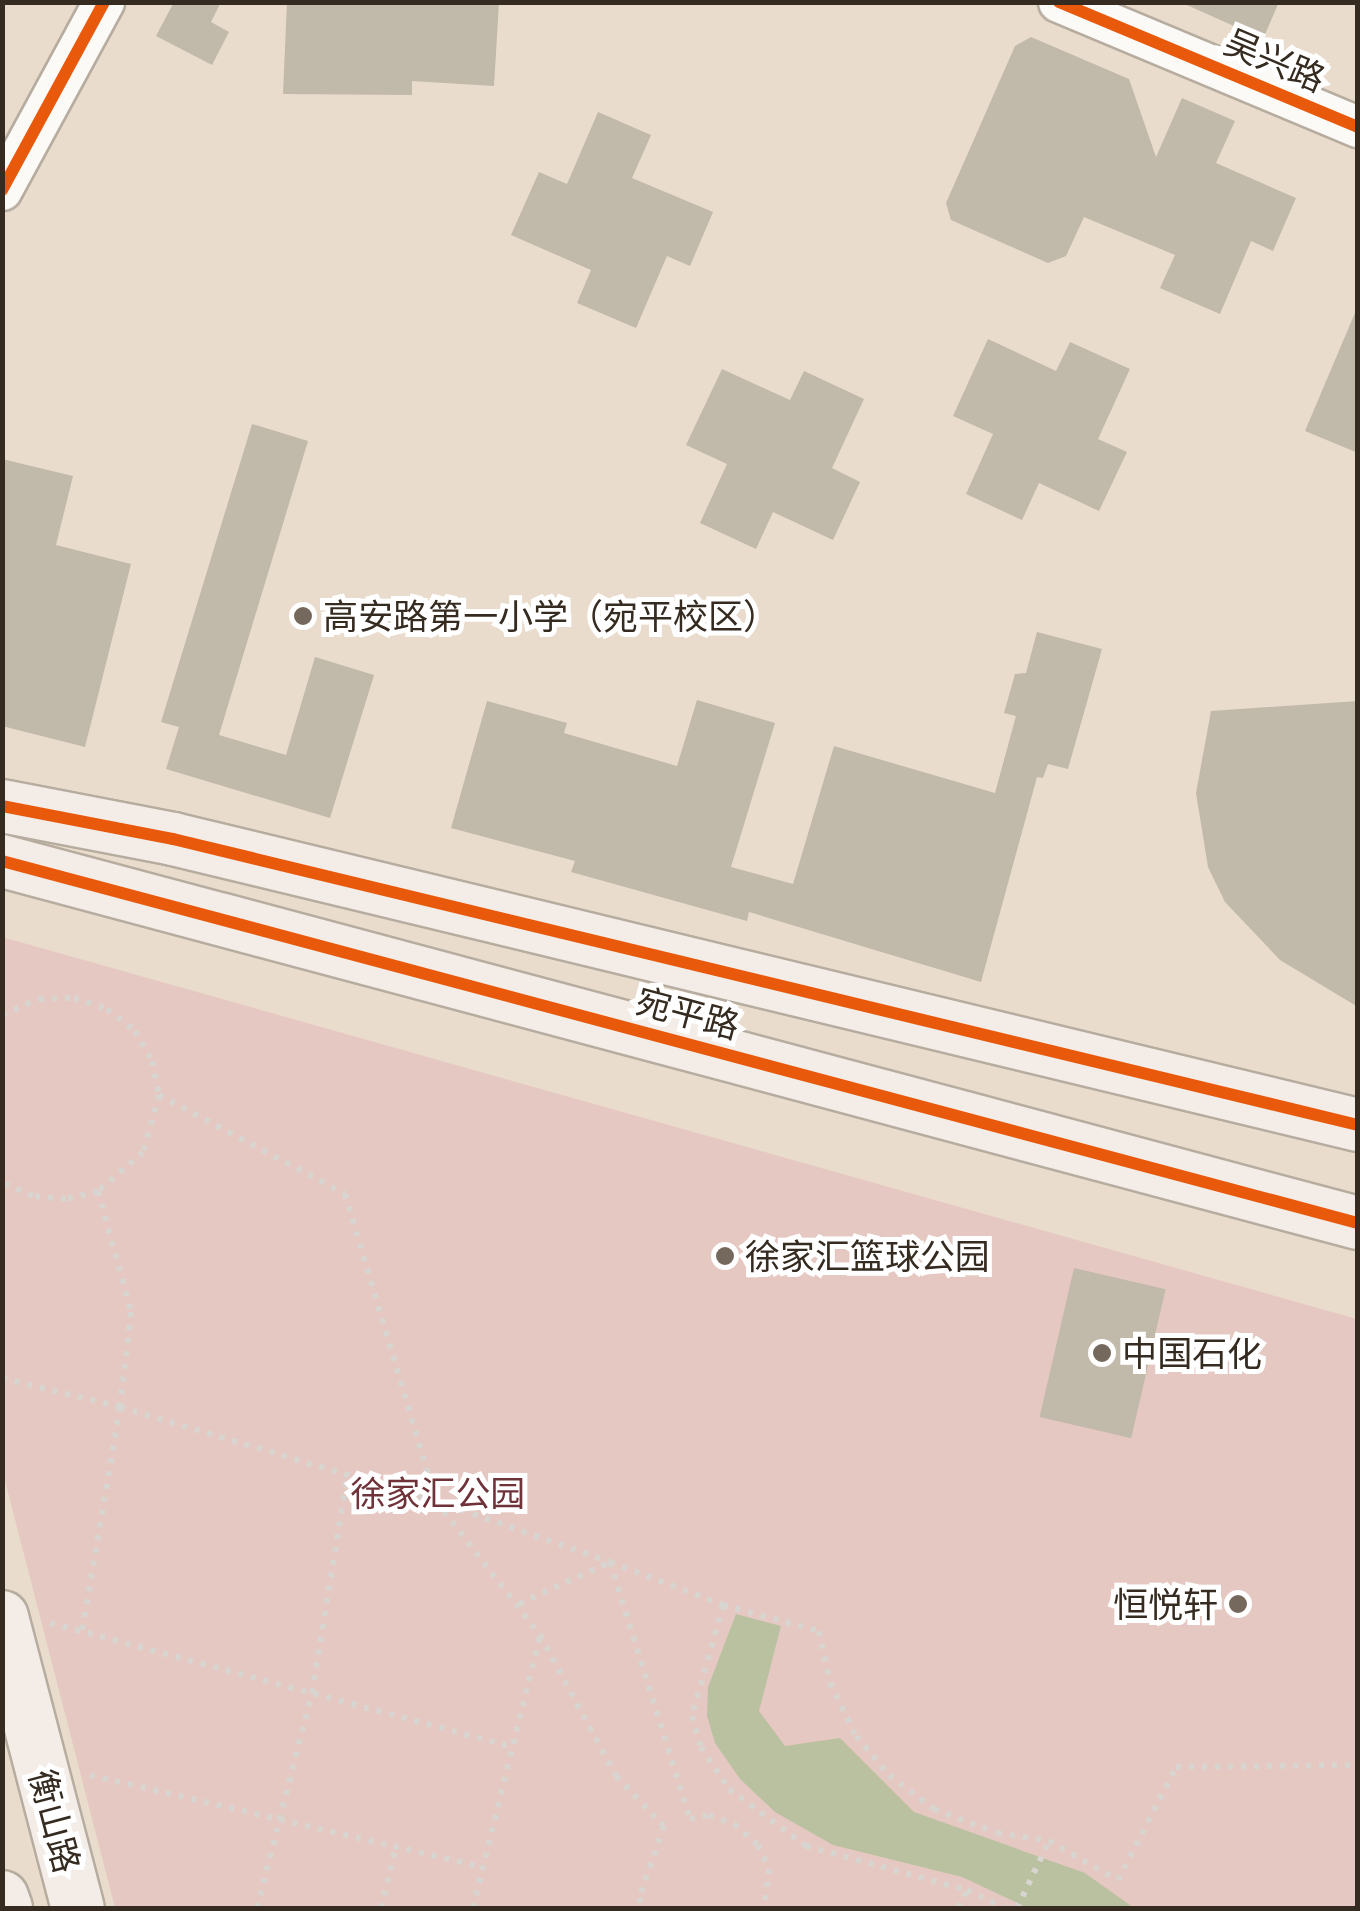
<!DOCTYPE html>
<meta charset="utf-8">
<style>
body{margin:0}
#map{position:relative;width:1360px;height:1911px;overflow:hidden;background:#eadccc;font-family:"PT Sans","Noto Sans SC",sans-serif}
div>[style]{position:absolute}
.green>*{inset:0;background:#e6c8c2}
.water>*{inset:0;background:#bac1a1}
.building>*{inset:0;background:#c1b9aa;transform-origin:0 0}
.path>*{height:6px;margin-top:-3px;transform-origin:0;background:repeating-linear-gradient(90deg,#d8d4cf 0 5px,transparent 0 13px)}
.roads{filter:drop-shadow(2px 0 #b6ac9f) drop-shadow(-2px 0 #b6ac9f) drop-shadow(0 2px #b6ac9f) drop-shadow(0 -2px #b6ac9f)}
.minor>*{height:40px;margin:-20px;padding:0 20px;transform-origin:20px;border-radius:20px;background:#fcfaf7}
.major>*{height:52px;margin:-26px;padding:0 26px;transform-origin:26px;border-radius:26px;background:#f3ece7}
.cycleway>*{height:12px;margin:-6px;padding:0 6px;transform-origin:6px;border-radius:6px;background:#e8590c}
.dots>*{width:28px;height:28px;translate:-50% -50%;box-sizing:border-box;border:5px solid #fff;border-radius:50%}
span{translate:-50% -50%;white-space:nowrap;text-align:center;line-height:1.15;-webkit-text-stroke:10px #fff;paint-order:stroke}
.street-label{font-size:35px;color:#352b20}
.poi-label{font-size:35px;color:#352b20}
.left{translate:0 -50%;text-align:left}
.right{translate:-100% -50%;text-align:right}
.park-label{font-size:35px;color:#6f3239}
.frame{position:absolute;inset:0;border:5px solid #352b20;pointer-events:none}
</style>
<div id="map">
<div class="green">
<i style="clip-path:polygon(2px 937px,1357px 1319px,1357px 1908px,115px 1908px,3px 1473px)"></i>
</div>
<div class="water">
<i style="clip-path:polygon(736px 1614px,781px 1626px,759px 1711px,785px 1746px,840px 1738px,914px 1812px,1085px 1873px,1134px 1908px,1028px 1908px,962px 1877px,833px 1845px,775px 1812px,740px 1779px,715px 1743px,707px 1716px,708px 1687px)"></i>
</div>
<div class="building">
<i style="clip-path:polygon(174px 2px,221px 2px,211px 22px,229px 32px,212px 65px,156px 36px)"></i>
<i style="clip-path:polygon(287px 2px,499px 2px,494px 86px,412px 81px,412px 95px,283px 94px)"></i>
<i style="clip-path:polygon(1180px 2px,1279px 2px,1263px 39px)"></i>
<i style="clip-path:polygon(1031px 37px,1129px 79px,1156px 157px,1182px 98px,1235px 121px,1216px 163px,1296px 198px,1273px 251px,1251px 241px,1220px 314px,1160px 288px,1175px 255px,1084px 217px,1066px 256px,1048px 263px,951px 220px,946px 203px,1015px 46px)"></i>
<i style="clip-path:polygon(598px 112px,651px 135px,632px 178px,713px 212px,690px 266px,667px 256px,636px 328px,577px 303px,591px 270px,511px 235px,539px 172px,567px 184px)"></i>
<i style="clip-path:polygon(1357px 308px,1358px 308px,1358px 453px,1305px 431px)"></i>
<i style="clip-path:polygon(988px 339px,1056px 371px,1070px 342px,1130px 369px,1098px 439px,1127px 452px,1099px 511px,1039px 483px,1022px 520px,966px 494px,993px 434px,953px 416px)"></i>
<i style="clip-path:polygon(722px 369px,790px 400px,804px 371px,864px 399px,832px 468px,860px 482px,833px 540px,773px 512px,756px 549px,700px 523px,727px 464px,686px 445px)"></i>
<i style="clip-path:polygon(252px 424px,308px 441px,219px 735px,286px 755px,315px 657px,374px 675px,330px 818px,166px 769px,179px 727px,161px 722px)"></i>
<i style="clip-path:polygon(2px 459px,73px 476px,56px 545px,131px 564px,85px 747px,2px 726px)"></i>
<i style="clip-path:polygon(1037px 632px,1102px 649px,1068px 769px,1048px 764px,1043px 778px,1037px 777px,981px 982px,749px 912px,747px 921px,571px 872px,575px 861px,451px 828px,487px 701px,567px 723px,564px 733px,677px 766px,697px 700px,775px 723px,731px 867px,793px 884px,834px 746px,995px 793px,1016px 716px,1004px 713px,1015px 674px,1026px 673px)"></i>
<i style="clip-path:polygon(1358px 701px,1358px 1007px,1280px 960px,1225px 902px,1208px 867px,1196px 793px,1211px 711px)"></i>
<i style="left:1074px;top:1268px;width:94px;height:153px;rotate:13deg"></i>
</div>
<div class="path">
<i style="left:2px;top:1015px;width:40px;rotate:-23.4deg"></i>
<i style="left:39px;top:999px;width:35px;rotate:-2deg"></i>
<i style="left:74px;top:998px;width:35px;rotate:18deg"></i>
<i style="left:107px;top:1009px;width:36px;rotate:38deg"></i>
<i style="left:135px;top:1031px;width:34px;rotate:60deg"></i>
<i style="left:152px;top:1061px;width:35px;rotate:78deg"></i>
<i style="left:159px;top:1095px;width:59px;rotate:105.7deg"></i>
<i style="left:143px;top:1152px;width:60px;rotate:139.1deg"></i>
<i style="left:98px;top:1191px;width:33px;rotate:166deg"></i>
<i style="left:66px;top:1199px;width:33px;rotate:-175deg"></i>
<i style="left:33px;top:1196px;width:34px;rotate:-156deg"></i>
<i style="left:159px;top:1095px;width:211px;rotate:28deg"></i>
<i style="left:345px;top:1194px;width:320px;rotate:73.5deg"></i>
<i style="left:436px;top:1501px;width:184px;rotate:19.3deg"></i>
<i style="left:610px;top:1562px;width:269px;rotate:72.7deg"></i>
<i style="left:690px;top:1819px;width:19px;rotate:-12deg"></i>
<i style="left:709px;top:1815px;width:27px;rotate:20deg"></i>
<i style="left:734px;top:1824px;width:32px;rotate:41deg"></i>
<i style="left:758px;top:1845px;width:26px;rotate:65deg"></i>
<i style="left:769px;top:1869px;width:39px;rotate:97deg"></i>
<i style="left:98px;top:1191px;width:125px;rotate:74.7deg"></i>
<i style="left:131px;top:1312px;width:96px;rotate:96.6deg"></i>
<i style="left:120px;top:1407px;width:330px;rotate:16.6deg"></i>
<i style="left:436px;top:1501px;width:170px;rotate:52.2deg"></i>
<i style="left:540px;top:1635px;width:160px;rotate:61.7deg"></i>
<i style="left:616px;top:1776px;width:69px;rotate:46.2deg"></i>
<i style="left:664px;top:1826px;width:76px;rotate:109.1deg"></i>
<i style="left:639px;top:1898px;width:10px;rotate:73deg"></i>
<i style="left:2px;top:1378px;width:122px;rotate:13.8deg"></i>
<i style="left:120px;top:1407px;width:227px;rotate:99.6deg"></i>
<i style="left:519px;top:1604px;width:100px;rotate:-24.8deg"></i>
<i style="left:610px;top:1562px;width:121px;rotate:20.8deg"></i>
<i style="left:723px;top:1605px;width:99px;rotate:15.2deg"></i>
<i style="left:819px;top:1631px;width:53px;rotate:78.1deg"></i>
<i style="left:830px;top:1683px;width:59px;rotate:63.9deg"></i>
<i style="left:856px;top:1736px;width:51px;rotate:49.8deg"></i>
<i style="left:889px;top:1775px;width:56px;rotate:37.1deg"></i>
<i style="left:934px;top:1809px;width:67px;rotate:20.9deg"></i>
<i style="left:997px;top:1833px;width:53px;rotate:8.7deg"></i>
<i style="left:1049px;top:1841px;width:79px;rotate:29.5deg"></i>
<i style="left:1118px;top:1880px;width:127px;rotate:-62.8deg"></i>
<i style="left:1176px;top:1767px;width:182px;rotate:-0.6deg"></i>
<i style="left:723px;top:1605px;width:115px;rotate:105.6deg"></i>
<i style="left:692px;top:1716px;width:32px;rotate:74deg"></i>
<i style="left:701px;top:1747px;width:50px;rotate:56.3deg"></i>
<i style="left:729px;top:1789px;width:96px;rotate:36.5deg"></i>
<i style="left:806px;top:1846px;width:167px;rotate:15.3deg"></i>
<i style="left:967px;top:1890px;width:41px;rotate:25.9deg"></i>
<i style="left:50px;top:1623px;width:478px;rotate:15deg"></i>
<i style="left:90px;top:1775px;width:404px;rotate:13.2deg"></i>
<i style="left:257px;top:1908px;width:222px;rotate:-75.7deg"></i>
<i style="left:312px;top:1693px;width:220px;rotate:-80.8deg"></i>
<i style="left:381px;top:1908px;width:63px;rotate:-76.2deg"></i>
<i style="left:473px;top:1908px;width:281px;rotate:-76.2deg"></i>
<i style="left:958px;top:1908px;width:20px;rotate:-63deg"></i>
<i style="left:1017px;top:1908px;width:74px;rotate:-64.5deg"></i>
</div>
<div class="roads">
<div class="minor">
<i style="left:1059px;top:2px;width:324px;rotate:22.7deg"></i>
<i style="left:2px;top:190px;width:214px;rotate:-61.5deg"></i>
</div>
<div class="major">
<i style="left:2px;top:806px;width:174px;rotate:10.9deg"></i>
<i style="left:173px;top:839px;width:1219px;rotate:13.57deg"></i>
<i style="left:2px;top:861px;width:1403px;rotate:14.95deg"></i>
<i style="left:2px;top:1617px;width:301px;rotate:75.4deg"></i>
<i style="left:2px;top:1897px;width:12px;rotate:70deg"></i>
</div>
</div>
<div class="cycleway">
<i style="left:1059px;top:2px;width:324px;rotate:22.7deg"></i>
<i style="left:2px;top:190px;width:214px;rotate:-61.5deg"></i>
<i style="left:2px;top:806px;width:174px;rotate:10.9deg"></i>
<i style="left:173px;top:839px;width:1219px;rotate:13.57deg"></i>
<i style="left:2px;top:861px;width:1403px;rotate:14.95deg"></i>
</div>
<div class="dots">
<i style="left:303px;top:616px;background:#74695c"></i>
<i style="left:725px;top:1256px;background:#74695c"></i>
<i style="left:1102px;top:1353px;background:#74695c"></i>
<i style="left:1238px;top:1604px;background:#74695c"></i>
</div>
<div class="street-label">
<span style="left:1275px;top:60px;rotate:23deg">吴兴路</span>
<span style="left:688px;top:1013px;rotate:15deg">宛平路</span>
<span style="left:55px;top:1821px;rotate:75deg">衡山路</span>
</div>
<div class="poi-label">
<span class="left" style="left:323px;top:616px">高安路第一小学（宛平校区）</span>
<span class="left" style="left:745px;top:1256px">徐家汇篮球公园</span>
<span class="left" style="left:1122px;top:1353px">中国石化</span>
<span class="right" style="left:1218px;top:1604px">恒悦轩</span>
</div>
<div class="park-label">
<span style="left:438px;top:1493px">徐家汇公园</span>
</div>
<div class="frame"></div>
</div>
